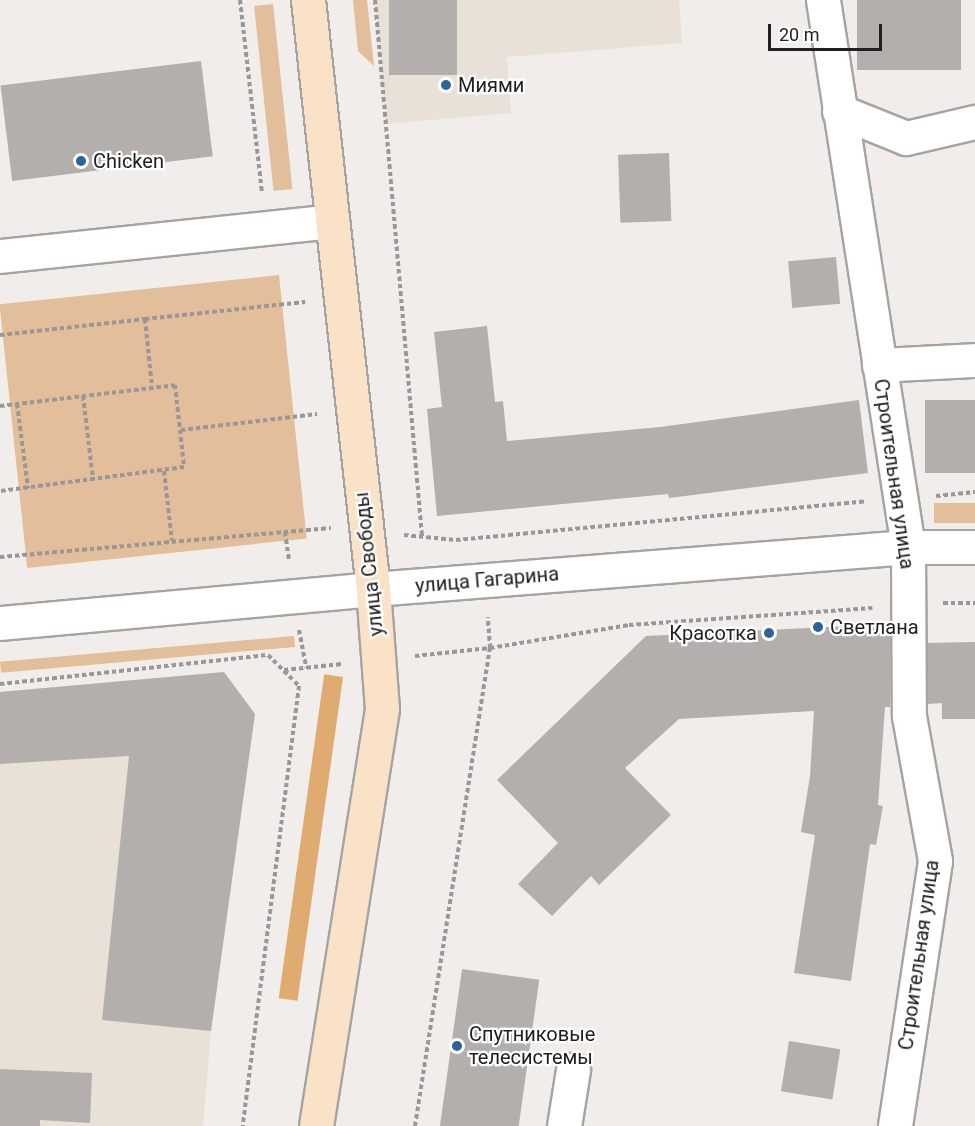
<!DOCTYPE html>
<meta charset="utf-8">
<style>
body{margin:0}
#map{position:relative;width:975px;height:1126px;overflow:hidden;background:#f0edea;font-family:Roboto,sans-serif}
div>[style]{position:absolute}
.built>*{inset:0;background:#e9e1d8}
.green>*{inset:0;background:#e2bf9a;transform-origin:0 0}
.forest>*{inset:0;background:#dfab71;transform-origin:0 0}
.building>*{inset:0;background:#b2afac;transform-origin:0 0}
.path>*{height:4px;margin-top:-2px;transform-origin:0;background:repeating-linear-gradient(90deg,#9a9896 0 4.5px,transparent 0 7.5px)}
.roads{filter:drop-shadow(2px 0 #a6a4a1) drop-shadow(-2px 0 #a6a4a1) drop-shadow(0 2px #a6a4a1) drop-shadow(0 -2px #a6a4a1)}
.minor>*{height:33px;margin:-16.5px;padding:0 16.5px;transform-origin:16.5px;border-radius:16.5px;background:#fff}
.major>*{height:33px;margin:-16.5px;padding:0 16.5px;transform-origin:16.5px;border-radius:16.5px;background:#f9e2c8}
.dots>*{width:16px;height:16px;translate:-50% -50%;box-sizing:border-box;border:3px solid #fff;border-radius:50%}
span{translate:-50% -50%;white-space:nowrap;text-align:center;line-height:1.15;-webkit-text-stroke:4.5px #fff;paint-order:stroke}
.poi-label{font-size:20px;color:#21201f}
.left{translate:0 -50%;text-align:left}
.right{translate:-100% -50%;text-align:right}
.street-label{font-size:20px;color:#21201f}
.scale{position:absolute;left:768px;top:24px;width:114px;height:27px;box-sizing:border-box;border:3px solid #21201f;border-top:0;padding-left:8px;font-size:18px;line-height:21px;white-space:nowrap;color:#21201f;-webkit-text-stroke:4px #fff;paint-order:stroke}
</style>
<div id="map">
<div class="built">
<i style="clip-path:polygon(375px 0,679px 0,682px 43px,507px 57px,511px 113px,386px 124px)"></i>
<i style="clip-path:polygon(224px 672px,255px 714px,211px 1031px,203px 1126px,0 1126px,0 692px)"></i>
</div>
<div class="green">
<i style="clip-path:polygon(353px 0,367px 0,374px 66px,358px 51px)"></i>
<i style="left:273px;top:4px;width:186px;height:19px;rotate:84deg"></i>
<i style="left:279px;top:275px;width:265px;height:281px;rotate:84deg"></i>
<i style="left:975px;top:503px;width:20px;height:41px;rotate:90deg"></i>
<i style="left:294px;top:636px;width:11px;height:295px;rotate:85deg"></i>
</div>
<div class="forest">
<i style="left:343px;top:677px;width:327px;height:19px;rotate:98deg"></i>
</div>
<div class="building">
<i style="left:389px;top:0;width:68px;height:75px"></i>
<i style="left:857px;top:0;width:104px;height:70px"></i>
<i style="left:201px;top:61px;width:96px;height:202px;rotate:83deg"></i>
<i style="left:669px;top:153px;width:68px;height:51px;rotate:88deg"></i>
<i style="left:836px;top:257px;width:47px;height:48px;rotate:85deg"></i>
<i style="clip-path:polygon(487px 326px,495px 402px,503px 401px,507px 441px,660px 427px,859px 400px,868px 473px,669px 498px,668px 494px,437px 516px,427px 409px,442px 407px,434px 332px)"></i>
<i style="left:975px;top:400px;width:73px;height:50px;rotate:90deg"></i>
<i style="clip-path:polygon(890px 624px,890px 707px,885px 707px,878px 805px,883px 806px,876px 845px,870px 844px,851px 981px,794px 973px,815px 835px,801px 832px,810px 776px,814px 711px,679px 719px,625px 768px,671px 815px,599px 885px,591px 876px,552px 916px,518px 884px,558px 843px,497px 780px,646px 636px)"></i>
<i style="clip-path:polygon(975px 642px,975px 719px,942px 719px,942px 703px,928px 704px,927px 643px)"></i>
<i style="clip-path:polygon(224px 672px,255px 714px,211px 1031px,102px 1020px,129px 756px,0 764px,0 692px)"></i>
<i style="left:462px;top:969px;width:78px;height:159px;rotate:8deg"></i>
<i style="left:789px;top:1041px;width:52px;height:51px;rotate:9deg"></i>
<i style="clip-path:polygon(0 1069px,92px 1073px,90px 1123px,40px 1120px,40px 1126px,0 1126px)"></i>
</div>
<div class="path">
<i style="left:240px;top:0;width:193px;rotate:83.5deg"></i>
<i style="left:375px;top:0;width:538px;rotate:84.99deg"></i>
<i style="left:145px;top:319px;width:161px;rotate:-6.1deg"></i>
<i style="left:0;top:335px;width:146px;rotate:-6.3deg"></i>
<i style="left:145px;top:319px;width:68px;rotate:84.1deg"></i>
<i style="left:83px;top:396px;width:84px;rotate:83.1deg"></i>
<i style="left:17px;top:404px;width:85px;rotate:82.5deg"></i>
<i style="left:0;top:406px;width:176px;rotate:-6.8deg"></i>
<i style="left:175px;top:385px;width:82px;rotate:83.7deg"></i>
<i style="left:184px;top:467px;width:186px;rotate:172.6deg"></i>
<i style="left:181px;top:430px;width:137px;rotate:-6.7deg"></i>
<i style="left:164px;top:471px;width:70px;rotate:83.5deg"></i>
<i style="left:936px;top:496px;width:39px;rotate:-6deg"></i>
<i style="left:285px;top:532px;width:29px;rotate:82deg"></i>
<i style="left:404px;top:535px;width:52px;rotate:5.5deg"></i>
<i style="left:456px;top:540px;width:412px;rotate:-5.4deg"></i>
<i style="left:0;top:557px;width:332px;rotate:-5deg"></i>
<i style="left:943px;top:603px;width:32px"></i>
<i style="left:299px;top:630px;width:38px;rotate:79deg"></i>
<i style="left:415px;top:656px;width:75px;rotate:-6.1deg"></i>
<i style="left:490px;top:648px;width:141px;rotate:-9.4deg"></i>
<i style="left:629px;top:625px;width:244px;rotate:-4deg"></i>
<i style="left:284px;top:670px;width:58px;rotate:-5.9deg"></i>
<i style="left:0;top:684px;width:270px;rotate:-6.2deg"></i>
<i style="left:268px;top:655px;width:44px;rotate:45deg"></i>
<i style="left:299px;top:686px;width:444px;rotate:97.3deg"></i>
<i style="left:415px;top:1126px;width:484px;rotate:-81.1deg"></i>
<i style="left:490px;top:648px;width:31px;rotate:-94deg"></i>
</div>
<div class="roads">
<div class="minor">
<i style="left:823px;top:0;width:554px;rotate:81.17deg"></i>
<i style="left:908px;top:547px;width:169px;rotate:89.7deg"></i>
<i style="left:909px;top:716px;width:147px;rotate:79.8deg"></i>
<i style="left:935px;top:861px;width:268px;rotate:98.6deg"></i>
<i style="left:839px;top:111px;width:72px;rotate:21.9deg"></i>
<i style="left:906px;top:138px;width:71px;rotate:-13.1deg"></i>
<i style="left:0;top:256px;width:334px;rotate:-6deg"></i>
<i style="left:879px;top:365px;width:96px;rotate:-3deg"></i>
<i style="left:0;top:623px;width:375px;rotate:-5.2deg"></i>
<i style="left:373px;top:589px;width:537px;rotate:-4.49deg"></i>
<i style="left:908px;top:547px;width:67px"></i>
<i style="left:564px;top:1126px;width:57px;rotate:-80.9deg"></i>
</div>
<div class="major">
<i style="left:308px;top:0;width:593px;rotate:83.7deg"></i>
<i style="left:373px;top:589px;width:120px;rotate:85.7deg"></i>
<i style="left:382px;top:709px;width:422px;rotate:99deg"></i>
</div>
</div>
<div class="dots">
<i style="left:446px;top:85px;background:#2a649c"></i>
<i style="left:81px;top:161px;background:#2a649c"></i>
<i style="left:818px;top:627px;background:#2a649c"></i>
<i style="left:769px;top:633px;background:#2a649c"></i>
<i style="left:457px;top:1046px;background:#2a649c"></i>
</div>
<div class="poi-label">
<span class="left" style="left:458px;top:85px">Миями</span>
<span class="left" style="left:93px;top:161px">Chicken</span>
<span class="left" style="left:830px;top:627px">Светлана</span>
<span class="right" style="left:757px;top:633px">Красотка</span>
<span class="left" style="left:469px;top:1046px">Спутниковые<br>телесистемы</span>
</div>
<div class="street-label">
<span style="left:894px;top:474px;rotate:82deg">Строительная улица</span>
<span style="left:369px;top:564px;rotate:-96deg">улица Свободы</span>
<span style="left:487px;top:580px;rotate:-5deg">улица Гагарина</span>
<span style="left:919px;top:955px;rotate:-82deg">Строительная улица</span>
</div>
<div class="scale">20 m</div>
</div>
